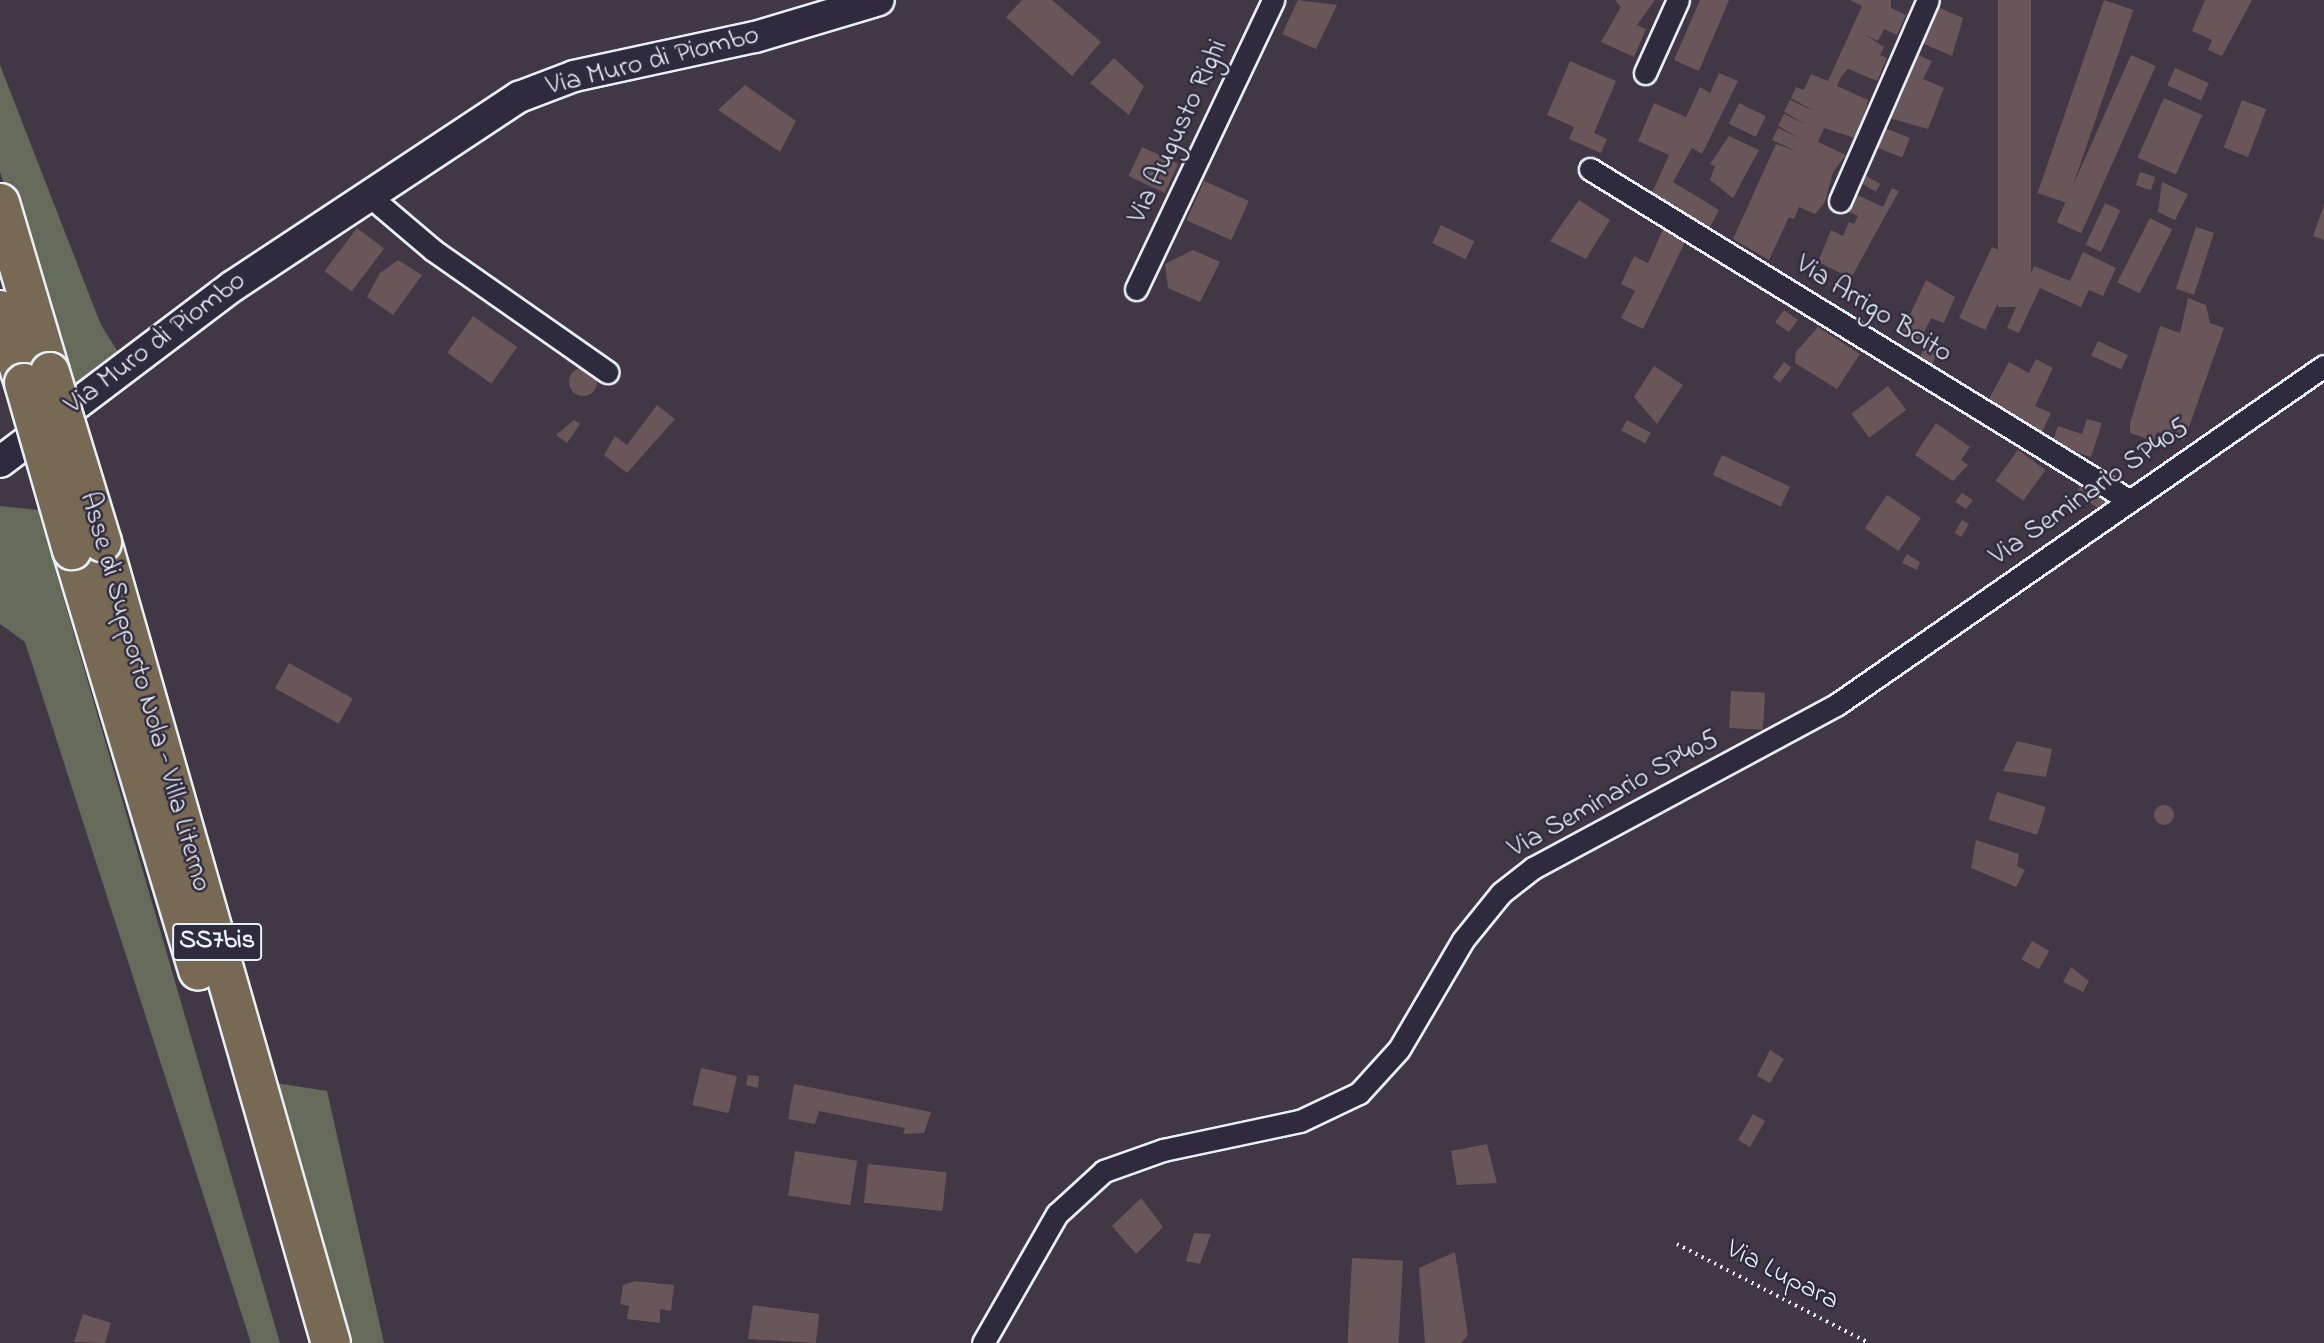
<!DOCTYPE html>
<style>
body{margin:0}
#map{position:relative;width:2324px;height:1343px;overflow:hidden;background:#413745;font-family:"Indie Flower",sans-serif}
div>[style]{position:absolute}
.green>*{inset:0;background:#666a5b}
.building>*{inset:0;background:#6a5658;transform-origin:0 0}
.round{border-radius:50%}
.path>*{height:3.5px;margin-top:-1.75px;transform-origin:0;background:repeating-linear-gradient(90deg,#e8f1f8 0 2px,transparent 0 7px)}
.roads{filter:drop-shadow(2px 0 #e8f1f8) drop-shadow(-2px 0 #e8f1f8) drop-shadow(0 2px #e8f1f8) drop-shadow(0 -2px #e8f1f8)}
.street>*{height:21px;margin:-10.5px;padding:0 10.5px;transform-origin:10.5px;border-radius:10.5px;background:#2f2a3d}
.secondary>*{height:30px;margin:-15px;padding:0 15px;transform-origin:15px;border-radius:15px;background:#2f2a3d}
.highway>*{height:38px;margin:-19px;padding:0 19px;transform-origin:19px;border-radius:19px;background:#786954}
.bridges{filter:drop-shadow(2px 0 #e8f1f8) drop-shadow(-2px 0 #e8f1f8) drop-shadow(0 2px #e8f1f8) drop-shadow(0 -2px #e8f1f8)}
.highway-bridge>*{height:38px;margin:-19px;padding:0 19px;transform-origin:19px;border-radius:19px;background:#786954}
span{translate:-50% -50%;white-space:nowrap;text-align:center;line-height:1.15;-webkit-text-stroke:5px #2f2a3d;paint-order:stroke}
.shield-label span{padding:2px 5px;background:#2f2a3d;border:2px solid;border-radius:5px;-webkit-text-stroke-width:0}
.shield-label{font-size:26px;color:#e8f1f8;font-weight:700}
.street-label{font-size:28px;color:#e8f1f8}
</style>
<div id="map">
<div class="green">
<i style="clip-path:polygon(0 65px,101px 325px,120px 355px,73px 391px,0 172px)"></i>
<i style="clip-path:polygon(0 506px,38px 510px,280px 1343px,251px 1343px,25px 642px,0 624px)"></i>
<i style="clip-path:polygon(276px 1083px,327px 1091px,384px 1343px,348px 1343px)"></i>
</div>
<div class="building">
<i style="clip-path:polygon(1022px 0,1052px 0,1101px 42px,1072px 76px,1006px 17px)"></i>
<i style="clip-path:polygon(1298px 0,1337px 5px,1316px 49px,1282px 34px)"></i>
<i style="clip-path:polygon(1615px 0,1655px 0,1637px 25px,1646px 29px,1634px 57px,1601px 42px,1621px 7px)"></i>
<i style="clip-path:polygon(1700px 0,1729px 0,1699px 71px,1674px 60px)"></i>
<i style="clip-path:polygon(1850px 0,1891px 0,1891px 8px,1906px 15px,1897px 35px,1884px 29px,1878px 41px,1865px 35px,1884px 47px,1880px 55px,1887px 58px,1877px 81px,1848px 69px,1841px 77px,1837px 86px,1868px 100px,1863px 120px,1855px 138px,1824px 128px,1818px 142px,1846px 155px,1833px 172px,1825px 202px,1815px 214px,1799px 207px,1794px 219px,1789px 217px,1769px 260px,1733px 239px,1776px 144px,1796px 151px,1772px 140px,1778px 128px,1801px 139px,1778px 126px,1784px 114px,1807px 125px,1784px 112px,1790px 100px,1814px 111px,1791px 98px,1796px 87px,1804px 90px,1811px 74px,1828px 81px,1862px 6px)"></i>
<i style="left:1998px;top:0;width:33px;height:307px"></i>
<i style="left:2104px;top:0;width:31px;height:204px;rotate:19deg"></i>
<i style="clip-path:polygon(2205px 0,2252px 0,2222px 56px,2208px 50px,2212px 40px,2192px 31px)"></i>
<i style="clip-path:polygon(1933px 5px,1963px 18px,1952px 56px,1917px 41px)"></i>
<i style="clip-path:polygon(1912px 52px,1932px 61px,1923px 79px,1944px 88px,1928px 129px,1886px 117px)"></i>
<i style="left:2131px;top:55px;width:27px;height:183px;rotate:24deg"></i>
<i style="clip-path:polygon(1114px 58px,1144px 86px,1129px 115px,1090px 83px)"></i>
<i style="clip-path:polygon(1570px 61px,1616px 81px,1594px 133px,1607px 139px,1601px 153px,1569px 139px,1574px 127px,1547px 115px)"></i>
<i style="left:2175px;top:68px;width:37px;height:19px;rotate:24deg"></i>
<i style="clip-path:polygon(1719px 73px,1738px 81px,1702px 154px,1692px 148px,1673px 182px,1719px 210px,1708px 231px,1651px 195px,1669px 155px,1638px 141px,1654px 103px,1686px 117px,1700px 87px,1710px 93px)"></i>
<i style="clip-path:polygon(745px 85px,796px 121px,780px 152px,718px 110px)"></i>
<i style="left:2164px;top:98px;width:42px;height:65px;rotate:24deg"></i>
<i style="left:2242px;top:100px;width:26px;height:51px;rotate:21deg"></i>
<i style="left:1739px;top:103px;width:30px;height:23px;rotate:26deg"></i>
<i style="left:1879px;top:126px;width:33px;height:21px;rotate:21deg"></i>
<i style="clip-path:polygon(1729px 136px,1759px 150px,1733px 198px,1710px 180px,1715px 166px,1710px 164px)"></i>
<i style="left:1142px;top:147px;width:40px;height:32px;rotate:25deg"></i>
<i style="left:2140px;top:172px;width:16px;height:14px;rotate:18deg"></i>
<i style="left:1863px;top:174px;width:20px;height:9px;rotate:30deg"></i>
<i style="left:1204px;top:181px;width:49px;height:43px;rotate:24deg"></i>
<i style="clip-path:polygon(2162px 182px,2188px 194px,2175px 220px,2158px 212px)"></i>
<i style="clip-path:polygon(1892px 188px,1899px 191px,1851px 278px,1818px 262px,1831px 230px,1843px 236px,1849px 222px,1854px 224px,1858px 216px,1843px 209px,1851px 192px,1883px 207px)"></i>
<i style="clip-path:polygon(1579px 200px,1610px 220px,1586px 259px,1550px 241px)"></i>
<i style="left:2105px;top:203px;width:17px;height:46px;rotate:25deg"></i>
<i style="clip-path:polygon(2324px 205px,2324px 240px,2313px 236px)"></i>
<i style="left:2150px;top:218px;width:25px;height:72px;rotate:27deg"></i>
<i style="left:1441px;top:225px;width:37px;height:20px;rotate:26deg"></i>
<i style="clip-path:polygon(1664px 227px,1686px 240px,1643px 329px,1621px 318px,1635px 291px,1621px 284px,1634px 256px,1648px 263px)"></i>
<i style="left:2196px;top:227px;width:19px;height:65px;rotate:18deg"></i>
<i style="left:357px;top:228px;width:34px;height:54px;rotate:37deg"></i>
<i style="left:1992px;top:247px;width:29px;height:78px;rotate:25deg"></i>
<i style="clip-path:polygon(1193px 250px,1220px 262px,1200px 302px,1168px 288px,1165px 264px)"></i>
<i style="clip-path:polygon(2083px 252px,2116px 268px,2103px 296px,2089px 290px,2081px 307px,2040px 288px,2019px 333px,2007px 328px,2034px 266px,2070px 281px)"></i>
<i style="clip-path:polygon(398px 260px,422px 275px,393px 315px,367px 297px,380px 273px)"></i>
<i style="clip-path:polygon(1926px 280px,1955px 297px,1944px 323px,1931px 318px,1920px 341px,1902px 332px)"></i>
<i style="clip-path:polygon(2188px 298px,2206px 305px,2210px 323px,2224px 328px,2184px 441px,2157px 432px,2154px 441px,2130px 433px,2130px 423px,2160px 326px,2180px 333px)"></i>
<i style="left:1784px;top:310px;width:17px;height:15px;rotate:36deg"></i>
<i style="left:473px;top:316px;width:54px;height:45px;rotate:35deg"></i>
<i style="clip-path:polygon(1818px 327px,1860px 354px,1837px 389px,1795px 363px,1796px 352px)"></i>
<i style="left:1928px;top:340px;width:14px;height:25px;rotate:25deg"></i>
<i style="left:2098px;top:341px;width:33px;height:16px;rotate:25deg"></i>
<i style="clip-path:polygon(2036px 359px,2053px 368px,2035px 406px,2051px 413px,2042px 432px,1988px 401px,2009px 362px,2029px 373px)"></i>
<i style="left:1784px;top:362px;width:9px;height:19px;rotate:36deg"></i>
<i style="clip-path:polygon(1654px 366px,1683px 385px,1657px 424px,1634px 397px)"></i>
<i class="round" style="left:569px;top:368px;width:28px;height:28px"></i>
<i style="left:1888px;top:386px;width:30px;height:46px;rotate:53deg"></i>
<i style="clip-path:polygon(657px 405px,675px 419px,627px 473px,604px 455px,615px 436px,627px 445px)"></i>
<i style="clip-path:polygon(2087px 419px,2102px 423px,2091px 457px,2052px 444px,2058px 426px,2082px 434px)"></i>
<i style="clip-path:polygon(574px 420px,580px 424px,567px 443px,556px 435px)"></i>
<i style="left:1627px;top:420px;width:27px;height:12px;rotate:28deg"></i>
<i style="clip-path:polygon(1936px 423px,1970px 447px,1961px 460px,1968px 465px,1953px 481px,1915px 455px)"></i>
<i style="left:2018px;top:450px;width:34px;height:38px;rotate:36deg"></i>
<i style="left:1722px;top:455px;width:75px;height:22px;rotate:25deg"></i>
<i style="clip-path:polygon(2085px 481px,2111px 503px,2100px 510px,2076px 492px)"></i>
<i style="clip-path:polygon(1962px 493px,1973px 500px,1966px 509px,1955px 502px)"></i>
<i style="left:1887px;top:495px;width:41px;height:40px;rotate:34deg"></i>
<i style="left:1962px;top:520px;width:8px;height:15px;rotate:30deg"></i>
<i style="clip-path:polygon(1907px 554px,1920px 562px,1917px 570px,1902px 563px)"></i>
<i style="left:289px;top:663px;width:73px;height:29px;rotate:29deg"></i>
<i style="left:1731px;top:691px;width:34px;height:37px;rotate:3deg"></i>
<i style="clip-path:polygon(2017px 741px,2052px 749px,2046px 777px,2003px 771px)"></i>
<i style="left:1997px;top:792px;width:51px;height:29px;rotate:17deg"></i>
<i class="round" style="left:2154px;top:805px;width:20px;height:20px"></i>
<i style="clip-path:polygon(1976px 840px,2019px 854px,2017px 866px,2025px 870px,2016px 887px,1971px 868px)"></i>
<i style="left:2032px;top:941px;width:20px;height:21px;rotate:30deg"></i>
<i style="clip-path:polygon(2071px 967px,2089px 981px,2083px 992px,2063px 982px)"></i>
<i style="clip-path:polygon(1770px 1050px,1784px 1059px,1770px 1083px,1757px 1076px)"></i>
<i style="left:701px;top:1068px;width:37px;height:38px;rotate:13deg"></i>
<i style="clip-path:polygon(748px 1075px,759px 1076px,758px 1088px,746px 1085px)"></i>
<i style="clip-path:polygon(794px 1084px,931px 1112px,924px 1133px,903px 1134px,905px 1128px,819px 1111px,815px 1124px,788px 1119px)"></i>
<i style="left:1753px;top:1114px;width:14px;height:30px;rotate:30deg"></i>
<i style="clip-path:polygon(1487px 1144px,1497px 1183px,1457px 1185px,1451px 1151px)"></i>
<i style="left:795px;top:1151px;width:63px;height:45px;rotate:9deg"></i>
<i style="left:868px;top:1164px;width:79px;height:39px;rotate:6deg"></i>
<i style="clip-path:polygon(1141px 1198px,1163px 1227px,1136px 1254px,1112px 1226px)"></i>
<i style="clip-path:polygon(1194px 1233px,1211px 1234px,1200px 1264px,1186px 1261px)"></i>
<i style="clip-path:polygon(1744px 1247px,1757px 1252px,1748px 1267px,1736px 1261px)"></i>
<i style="clip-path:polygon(1455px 1252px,1468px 1335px,1461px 1343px,1425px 1343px,1419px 1268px)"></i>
<i style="left:1352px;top:1258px;width:51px;height:85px;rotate:3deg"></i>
<i style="clip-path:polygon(635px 1281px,674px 1285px,671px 1311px,660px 1309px,660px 1323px,627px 1319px,629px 1306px,620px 1304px,623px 1285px)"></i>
<i style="clip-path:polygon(753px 1305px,819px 1314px,816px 1343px,748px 1339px)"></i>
<i style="clip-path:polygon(83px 1314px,111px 1323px,105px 1343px,74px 1342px)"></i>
</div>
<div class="path">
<i style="left:1677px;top:1244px;width:216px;rotate:27.3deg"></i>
</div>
<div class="roads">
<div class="street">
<i style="left:1645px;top:73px;width:80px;rotate:-65.7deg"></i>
<i style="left:1590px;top:169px;width:630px;rotate:31.57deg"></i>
<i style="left:366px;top:193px;width:88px;rotate:40.4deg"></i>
<i style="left:433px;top:250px;width:213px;rotate:35deg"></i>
<i style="left:1840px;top:201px;width:219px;rotate:-66.4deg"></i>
<i style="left:1136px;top:289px;width:320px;rotate:-64.6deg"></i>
<i style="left:983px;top:1343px;width:149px;rotate:-60.2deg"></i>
<i style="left:1057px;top:1214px;width:64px;rotate:-42.5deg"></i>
<i style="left:1104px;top:1171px;width:63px;rotate:-19.6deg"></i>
<i style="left:1163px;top:1150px;width:140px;rotate:-12deg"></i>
<i style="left:1300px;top:1121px;width:65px;rotate:-25.4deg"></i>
<i style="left:1359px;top:1093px;width:59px;rotate:-47.7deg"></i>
<i style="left:1399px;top:1049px;width:126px;rotate:-59.6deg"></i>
<i style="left:1463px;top:940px;width:60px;rotate:-51deg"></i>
<i style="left:1501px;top:893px;width:41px;rotate:-38deg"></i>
<i style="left:1533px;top:868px;width:344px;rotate:-28.3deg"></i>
<i style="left:1836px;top:705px;width:594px;rotate:-34.79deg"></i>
</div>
<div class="secondary">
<i style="left:0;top:462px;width:292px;rotate:-37.1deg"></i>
<i style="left:233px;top:286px;width:343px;rotate:-33.5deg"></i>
<i style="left:519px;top:97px;width:59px;rotate:-20.9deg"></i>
<i style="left:574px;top:76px;width:185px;rotate:-12.2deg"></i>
<i style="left:755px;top:37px;width:129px;rotate:-16.6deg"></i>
</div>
<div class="highway">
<i style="left:0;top:203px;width:176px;rotate:73.5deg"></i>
<i style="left:0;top:310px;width:77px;rotate:71.8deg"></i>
<i style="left:102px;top:542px;width:833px;rotate:74.05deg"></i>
<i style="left:72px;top:550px;width:439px;rotate:73.3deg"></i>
</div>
</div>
<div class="bridges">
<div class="highway-bridge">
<i style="left:50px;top:372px;width:178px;rotate:73deg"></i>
<i style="left:24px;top:383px;width:174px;rotate:74deg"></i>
</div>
</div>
<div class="shield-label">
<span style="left:217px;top:942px">SS7bis</span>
</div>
<div class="street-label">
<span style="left:653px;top:62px;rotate:-14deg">Via Muro di Piombo</span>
<span style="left:1179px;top:132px;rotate:-65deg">Via Augusto Righi</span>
<span style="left:1873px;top:310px;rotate:32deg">Via Arrigo Boito</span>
<span style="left:156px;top:344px;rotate:-37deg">Via Muro di Piombo</span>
<span style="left:2090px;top:493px;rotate:-35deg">Via Seminario SP405</span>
<span style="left:144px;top:692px;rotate:74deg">Asse di Supporto Nola - Villa Literno</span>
<span style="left:1614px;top:795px;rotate:-29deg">Via Seminario SP405</span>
<span style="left:1782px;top:1276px;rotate:27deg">Via Lupara</span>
</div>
</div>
